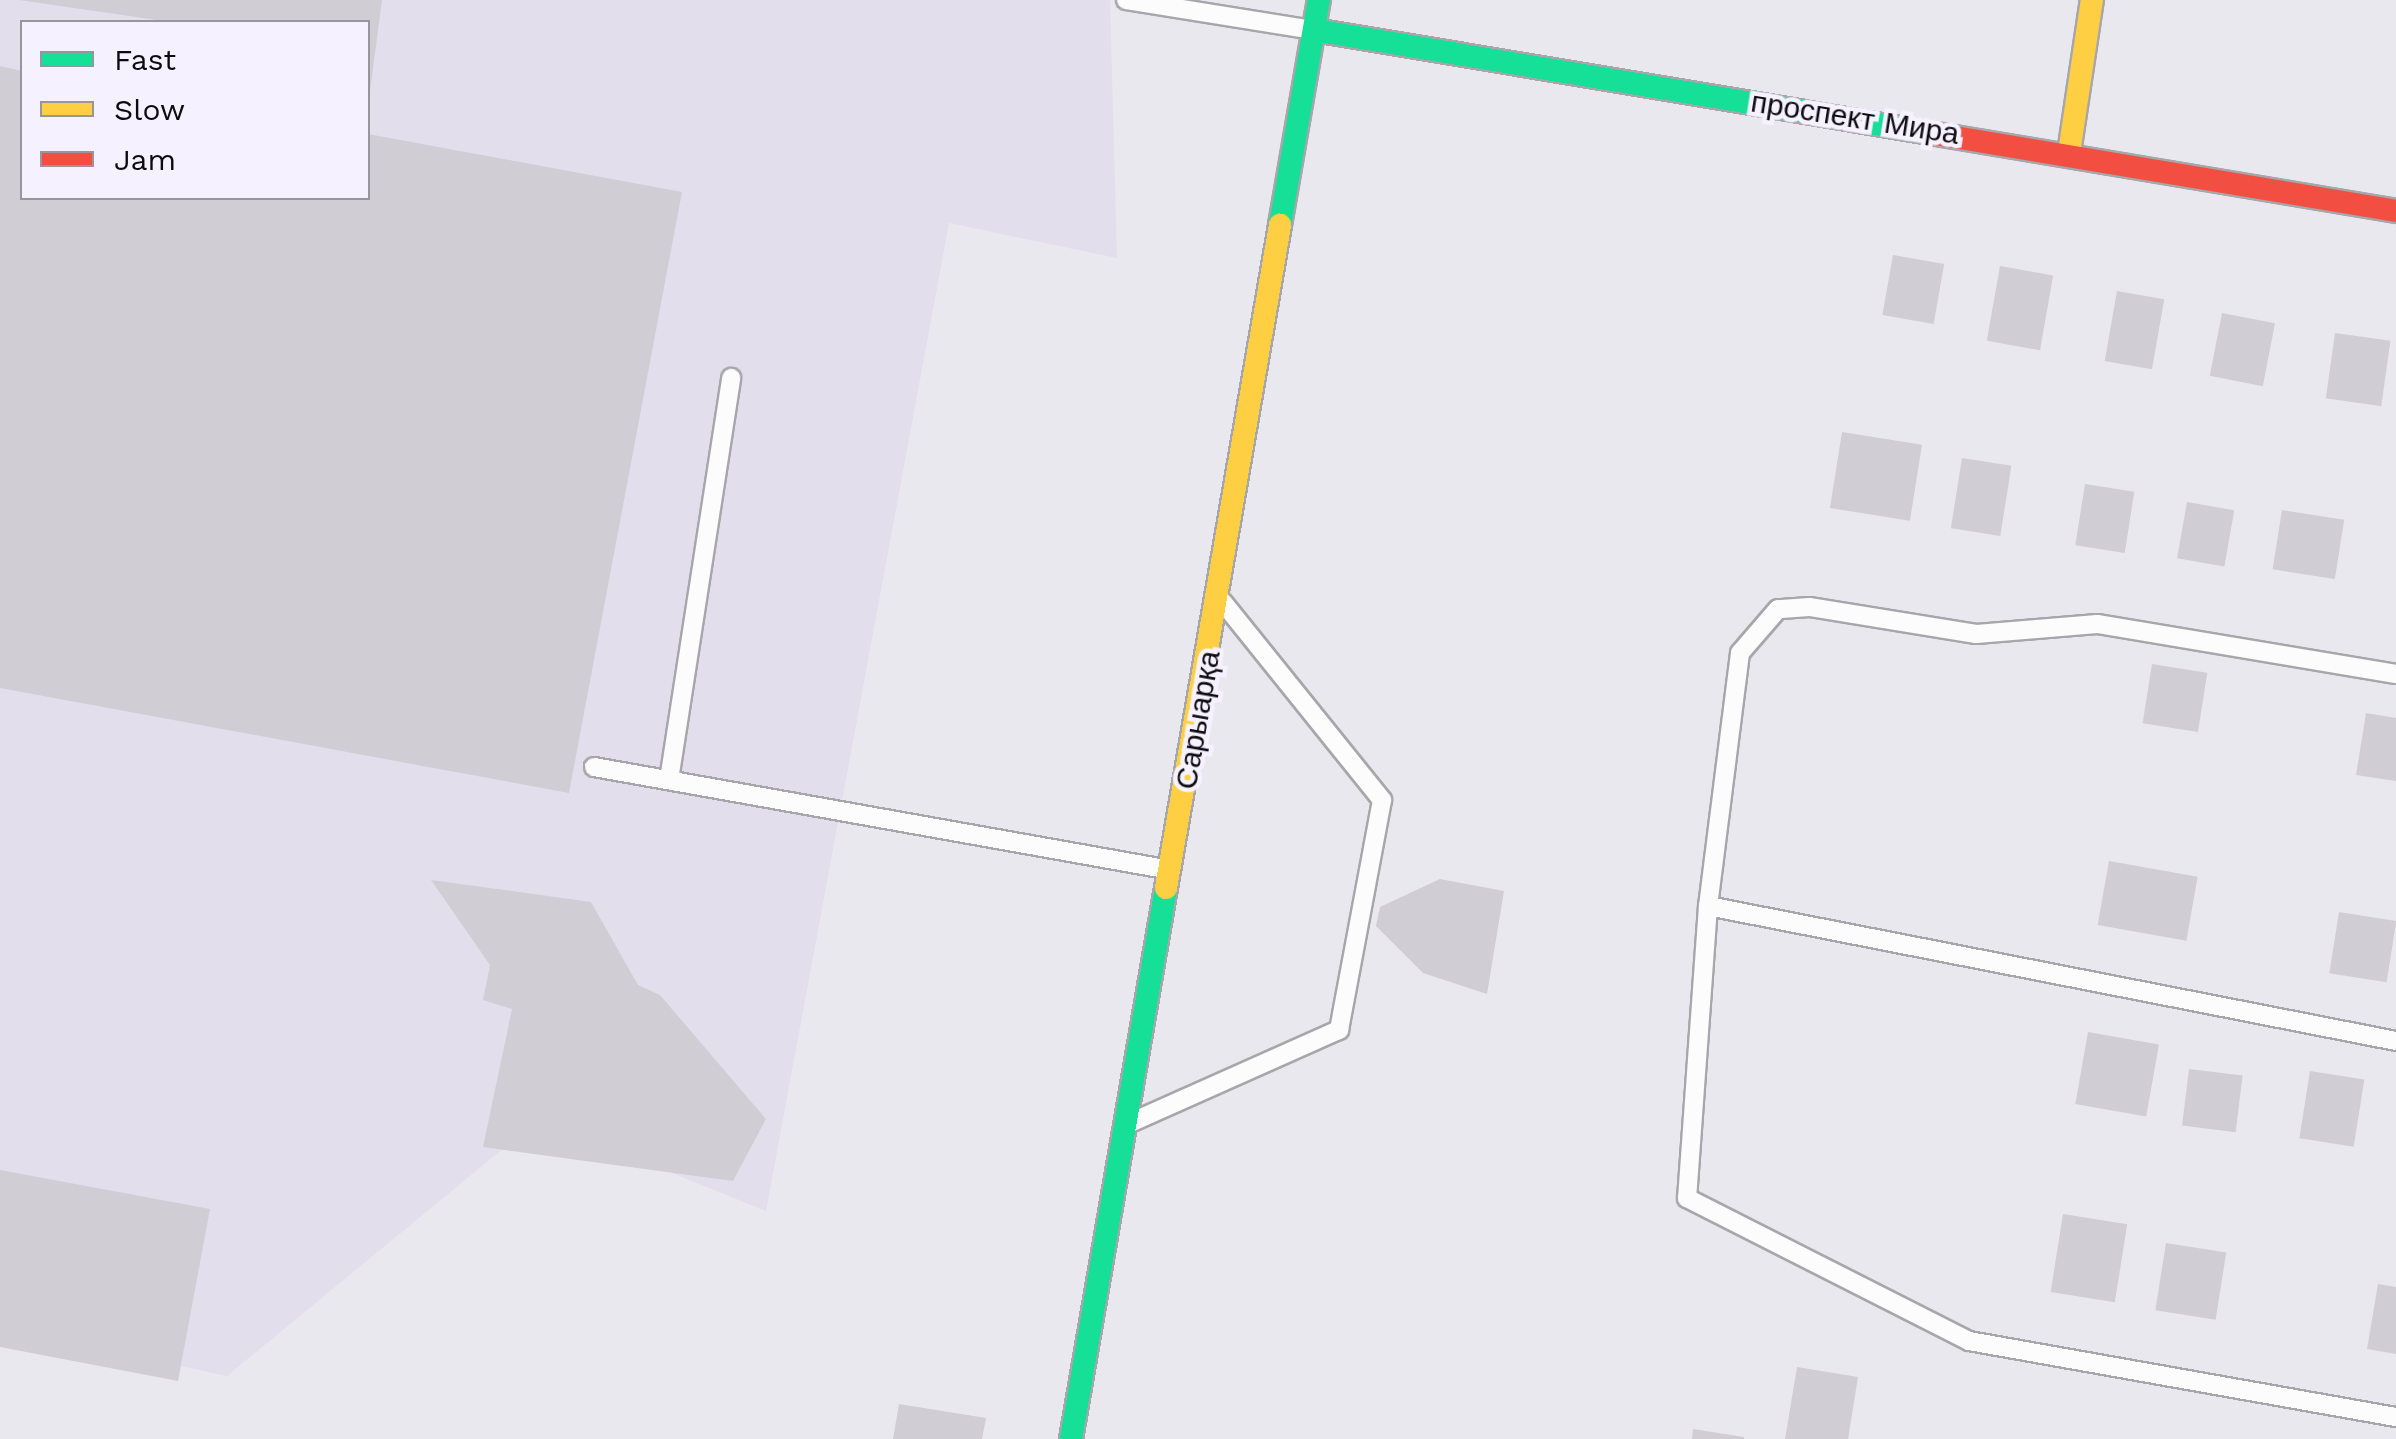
<!DOCTYPE html>
<meta charset="utf-8">
<style>
body{margin:0}
#map{position:relative;width:2396px;height:1439px;overflow:hidden;background:#e9e8ee;font-family:"Work Sans",sans-serif}
div>[style]{position:absolute}
.built>*{inset:0;background:#e2deec}
.building>*{inset:0;background:#d0ced4;transform-origin:0 0}
.roads{filter:drop-shadow(2px 0 #a7a6ab) drop-shadow(-2px 0 #a7a6ab) drop-shadow(0 2px #a7a6ab) drop-shadow(0 -2px #a7a6ab)}
.lane>*{height:18px;margin:-9px;padding:0 9px;transform-origin:9px;border-radius:9px;background:#fcfcfc}
.fast>*{height:22px;margin:-11px;padding:0 11px;transform-origin:11px;border-radius:11px;background:#16e098}
.slow>*{height:22px;margin:-11px;padding:0 11px;transform-origin:11px;border-radius:11px;background:#ffcf43}
.jam>*{height:22px;margin:-11px;padding:0 11px;transform-origin:11px;border-radius:11px;background:#f24e42}
span{translate:-50% -50%;white-space:nowrap;text-align:center;line-height:1.15;-webkit-text-stroke:9px #f5f1ff;paint-order:stroke}
.street-label{font-size:30px;color:#0d0b10}
.legend{position:absolute;left:20px;top:20px;width:350px;height:180px;box-sizing:border-box;background:#f5f1ff;border:2px solid #98959f;margin:0;padding:12px 18px;list-style:none;font-size:30px;color:#0d0b10}
.legend li{display:flex;align-items:center;gap:20px;height:50px}
.legend b{width:50px;border:2px solid #98959f}
</style>
<div id="map">
<div class="built">
<i style="clip-path:polygon(evenodd,0 0,1110px 0,1117px 258px,949px 223px,766px 1211px,539px 1119px,227px 1376px,0 1327px,0 0,22px 22px,368px 22px,368px 198px,22px 198px,22px 22px)"></i>
</div>
<div class="building">
<i style="clip-path:polygon(19px 0,382px 0,370px 91px,368px 22px,170px 22px)"></i>
<i style="clip-path:polygon(0 66px,22px 71px,22px 198px,368px 198px,368px 134px,682px 192px,569px 793px,0 688px)"></i>
<i style="left:1893px;top:255px;width:52px;height:61px;rotate:10deg"></i>
<i style="left:2000px;top:266px;width:54px;height:76px;rotate:10deg"></i>
<i style="left:2117px;top:291px;width:48px;height:71px;rotate:10deg"></i>
<i style="left:2222px;top:313px;width:54px;height:64px;rotate:11deg"></i>
<i style="left:2335px;top:333px;width:56px;height:66px;rotate:8deg"></i>
<i style="left:1842px;top:432px;width:81px;height:77px;rotate:9deg"></i>
<i style="left:1962px;top:458px;width:50px;height:71px;rotate:9deg"></i>
<i style="left:2085px;top:484px;width:50px;height:62px;rotate:9deg"></i>
<i style="left:2187px;top:502px;width:48px;height:57px;rotate:10deg"></i>
<i style="left:2282px;top:510px;width:63px;height:60px;rotate:9deg"></i>
<i style="left:2152px;top:664px;width:56px;height:60px;rotate:9deg"></i>
<i style="clip-path:polygon(2366px 713px,2396px 718px,2396px 781px,2356px 775px)"></i>
<i style="left:2109px;top:861px;width:90px;height:65px;rotate:10deg"></i>
<i style="clip-path:polygon(1440px 879px,1504px 891px,1487px 994px,1423px 973px,1376px 926px,1380px 907px)"></i>
<i style="clip-path:polygon(431px 880px,591px 902px,638px 985px,660px 995px,766px 1119px,733px 1181px,483px 1147px,512px 1009px,483px 1000px,490px 965px)"></i>
<i style="left:2339px;top:912px;width:58px;height:62px;rotate:9deg"></i>
<i style="left:2088px;top:1032px;width:72px;height:73px;rotate:10deg"></i>
<i style="left:2189px;top:1069px;width:54px;height:57px;rotate:7deg"></i>
<i style="left:2310px;top:1071px;width:55px;height:68px;rotate:9deg"></i>
<i style="clip-path:polygon(0 1170px,210px 1209px,178px 1381px,0 1347px)"></i>
<i style="left:2063px;top:1214px;width:65px;height:79px;rotate:9deg"></i>
<i style="left:2166px;top:1243px;width:61px;height:68px;rotate:9deg"></i>
<i style="clip-path:polygon(2378px 1284px,2396px 1287px,2396px 1354px,2367px 1349px)"></i>
<i style="clip-path:polygon(1797px 1367px,1858px 1377px,1848px 1439px,1785px 1439px)"></i>
<i style="clip-path:polygon(899px 1404px,986px 1418px,982px 1439px,893px 1439px)"></i>
<i style="clip-path:polygon(1693px 1429px,1744px 1437px,1744px 1439px,1692px 1439px)"></i>
</div>
<div class="roads">
<div class="lane">
<i style="left:1126px;top:0;width:189px;rotate:9.1deg"></i>
<i style="left:2396px;top:674px;width:303px;rotate:-170.5deg"></i>
<i style="left:2097px;top:624px;width:121px;rotate:175.3deg"></i>
<i style="left:1976px;top:634px;width:169px;rotate:-170.8deg"></i>
<i style="left:1809px;top:607px;width:31px;rotate:176deg"></i>
<i style="left:1778px;top:609px;width:58px;rotate:130.8deg"></i>
<i style="left:1740px;top:653px;width:255px;rotate:97.2deg"></i>
<i style="left:1708px;top:906px;width:701px;rotate:11.1deg"></i>
<i style="left:594px;top:767px;width:580px;rotate:10.13deg"></i>
<i style="left:669px;top:780px;width:407px;rotate:-81.2deg"></i>
<i style="left:1708px;top:906px;width:293px;rotate:94.1deg"></i>
<i style="left:1687px;top:1198px;width:316px;rotate:26.9deg"></i>
<i style="left:1969px;top:1341px;width:434px;rotate:10.1deg"></i>
<i style="left:1132px;top:1122px;width:227px;rotate:-24deg"></i>
<i style="left:1339px;top:1030px;width:234px;rotate:-79.4deg"></i>
<i style="left:1382px;top:800px;width:254px;rotate:-128.8deg"></i>
</div>
<div class="fast">
<i style="left:1314px;top:30px;width:625px;rotate:9.49deg"></i>
<i style="left:1280px;top:225px;width:228px;rotate:-80.2deg"></i>
<i style="left:1071px;top:1439px;width:559px;rotate:-80.22deg"></i>
</div>
<div class="slow">
<i style="left:2069px;top:153px;width:155px;rotate:-81.5deg"></i>
<i style="left:1166px;top:888px;width:673px;rotate:-80.24deg"></i>
</div>
<div class="jam">
<i style="left:1930px;top:133px;width:472px;rotate:9.5deg"></i>
</div>
</div>
<div class="street-label">
<span style="left:1855px;top:118px;rotate:9deg">проспект Мира</span>
<span style="left:1198px;top:720px;rotate:-80deg">Сарыарқа</span>
</div>
<ul class="legend">
<li><b style="height:12px;background:#16e098"></b>Fast</li>
<li><b style="height:12px;background:#ffcf43"></b>Slow</li>
<li><b style="height:12px;background:#f24e42"></b>Jam</li>
</ul>
</div>
